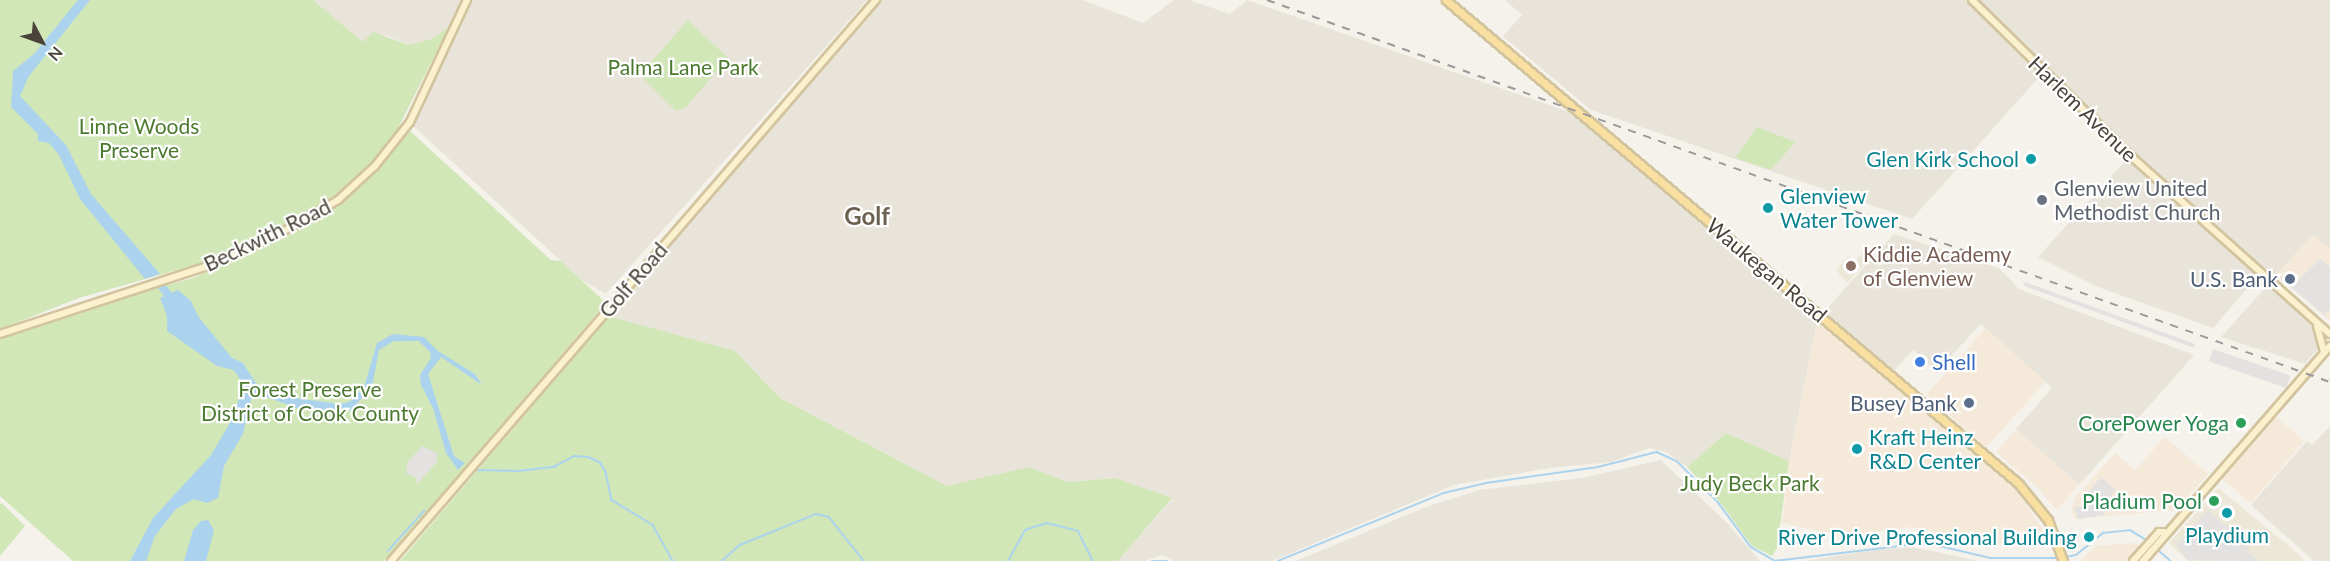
<!DOCTYPE html>
<style>
body{margin:0}
#map{position:relative;width:2330px;height:561px;overflow:hidden;background:#f5f2ec;font-family:Lato,sans-serif}
div>[style]{position:absolute}
.residential>*{inset:0;background:#e9e4da}
.commercial>*{inset:0;background:#f5e9d9;transform-origin:0 0}
.education>*{inset:0;background:#ede7d7}
.green>*{inset:0;background:#d1e7b7}
.parking>*{inset:0;background:#e4e2e0;transform-origin:0 0}
.water>*{inset:0;background:#acd3ee}
.stream>*{height:1.5px;margin:-0.75px;padding:0 0.75px;transform-origin:0.75px;border-radius:0.75px;background:#acd3ee}
.river>*{height:8px;margin:-4px;padding:0 4px;transform-origin:4px;border-radius:4px;background:#acd3ee}
.roads{filter:drop-shadow(2px 0 #d2c49e) drop-shadow(-2px 0 #d2c49e) drop-shadow(0 2px #d2c49e) drop-shadow(0 -2px #d2c49e)}
.secondary>*{height:6px;margin:-3px;padding:0 3px;transform-origin:3px;border-radius:3px;background:#fcf1cf}
.primary>*{height:7px;margin:-3.5px;padding:0 3.5px;transform-origin:3.5px;border-radius:3.5px;background:#f9e0a1}
.rail>*{height:1.5px;margin-top:-0.75px;transform-origin:0;background:repeating-linear-gradient(90deg,#999 0 8px,transparent 0 16px)}
.dots>*{width:16px;height:16px;translate:-50% -50%;box-sizing:border-box;border:3px solid #fff;border-radius:50%}
span{translate:-50% -50%;white-space:nowrap;text-align:center;line-height:1.15;-webkit-text-stroke:4.5px #fff;paint-order:stroke}
.park-label{font-size:21px;color:#4b792f}
.street-label{font-size:21px;color:#494339}
.culture-label{font-size:21px;color:#0d838f}
.right{translate:-100% -50%;text-align:right}
.left{translate:0 -50%;text-align:left}
.worship-label{font-size:21px;color:#5b616d}
.education-label{font-size:21px;color:#785e54}
.service-label{font-size:21px;color:#4e5e75}
.shop-label{font-size:21px;color:#366cbe}
.leisure-label{font-size:21px;color:#27864d}
.quarter-label{font-size:24px;color:#6c6151;font-weight:700}
.north{position:absolute;left:12px;top:12px;width:60px;height:60px;-webkit-text-stroke:4px #fff;paint-order:stroke;rotate:131deg;font-size:16px;font-weight:700;line-height:24px;text-align:center;color:#494339}
.north::after{content:'';display:block;margin:auto;width:21px;height:27px;background:#494339;clip-path:polygon(50% 0,100% 100%,50% 72%,0 100%)}
</style>
<div id="map">
<div class="residential">
<i style="clip-path:polygon(313px 0,461px 0,449px 27px,432px 39px,409px 45px,386px 35px,364px 43px)"></i>
<i style="clip-path:polygon(473px 0,867px 0,606px 294px,583px 281px,413px 126px)"></i>
<i style="clip-path:polygon(881px 0,1083px 0,1143px 23px,1174px 0,1189px 0,1230px 14px,1247px 0,1572px 113px,1817px 321px,1789px 461px,1726px 433px,1687px 467px,1666px 452px,1650px 448px,1611px 462px,1550px 468px,1454px 485px,1272px 561px,1174px 561px,1162px 555px,1145px 561px,1118px 561px,1172px 499px,1115px 478px,1067px 482px,1029px 468px,947px 486px,780px 398px,735px 351px,606px 320px)"></i>
<i style="clip-path:polygon(1505px 0,1965px 0,2041px 75px,1912px 219px,1591px 110px,1503px 36px,1522px 15px)"></i>
<i style="clip-path:polygon(1979px 0,2330px 0,2330px 249px,2313px 235px,2276px 275px,2264px 268px,2129px 150px)"></i>
<i style="clip-path:polygon(2126px 160px,2259px 275px,2213px 328px,2095px 286px,2038px 257px)"></i>
<i style="clip-path:polygon(1894px 234px,1999px 268px,2019px 289px,2194px 355px,2079px 485px,2016px 429px,2052px 388px,1981px 324px,1937px 371px,1913px 350px,1894px 371px,1827px 315px,1830px 305px)"></i>
<i style="clip-path:polygon(2267px 286px,2320px 333px,2322px 344px,2305px 364px,2221px 337px)"></i>
<i style="clip-path:polygon(2330px 426px,2330px 561px,2314px 561px,2251px 505px,2307px 441px,2312px 445px)"></i>
<i style="clip-path:polygon(1661px 460px,1727px 523px,1760px 561px,1296px 561px,1426px 507px,1479px 490px,1582px 478px)"></i>
<i style="clip-path:polygon(1913px 547px,1978px 561px,1805px 561px,1874px 550px)"></i>
</div>
<div class="commercial">
<i style="clip-path:polygon(2313px 235px,2330px 249px,2330px 321px,2276px 275px)"></i>
<i style="clip-path:polygon(1817px 321px,2017px 491px,2048px 537px,2011px 545px,1911px 527px,1843px 536px,1782px 523px,1789px 461px)"></i>
<i style="left:1986px;top:328px;width:80px;height:89px;rotate:42deg"></i>
<i style="left:2274px;top:415px;width:40px;height:82px;rotate:41deg"></i>
<i style="clip-path:polygon(2016px 429px,2079px 485px,2056px 510px,2038px 488px,1996px 452px)"></i>
<i style="clip-path:polygon(2165px 437px,2208px 474px,2176px 510px,2075px 519px,2071px 510px,2075px 498px,2115px 453px,2135px 470px)"></i>
<i style="clip-path:polygon(2135px 543px,2140px 546px,2127px 561px,2081px 561px,2096px 546px)"></i>
</div>
<div class="education">
<i style="clip-path:polygon(1863px 252px,1870px 258px,1847px 283px,1836px 270px,1848px 256px,1854px 262px)"></i>
<i style="clip-path:polygon(2218px 488px,2301px 556px,2302px 561px,2188px 561px,2169px 543px)"></i>
</div>
<div class="green">
<i style="clip-path:polygon(0 0,313px 0,363px 42px,373px 32px,409px 45px,432px 39px,449px 27px,393px 138px,360px 176px,333px 200px,293px 224px,205px 262px,79px 298px,0 329px)"></i>
<i style="clip-path:polygon(688px 20px,728px 58px,686px 107px,676px 111px,640px 75px)"></i>
<i style="clip-path:polygon(1757px 127px,1795px 142px,1771px 170px,1735px 158px)"></i>
<i style="clip-path:polygon(410px 131px,551px 260px,561px 261px,606px 303px,384px 561px,73px 561px,0 496px,0 338px,50px 318px,193px 278px,290px 234px,356px 191px)"></i>
<i style="clip-path:polygon(612px 317px,735px 351px,780px 398px,947px 486px,1029px 467px,1067px 482px,1115px 478px,1172px 498px,1118px 561px,400px 561px,606px 320px)"></i>
<i style="clip-path:polygon(1726px 433px,1789px 461px,1777px 548px,1772px 556px,1752px 546px,1719px 501px,1687px 467px)"></i>
<i style="clip-path:polygon(2px 503px,25px 526px,0 556px,0 504px)"></i>
</div>
<div class="parking">
<i style="clip-path:polygon(2320px 259px,2330px 267px,2330px 309px,2324px 315px,2291px 287px)"></i>
<i style="left:2025px;top:282px;width:181px;height:4px;rotate:20deg"></i>
<i style="left:2213px;top:349px;width:82px;height:13px;rotate:19deg"></i>
<i style="clip-path:polygon(422px 446px,437px 453px,437px 462px,417px 484px,416px 478px,406px 473px,407px 463px)"></i>
<i style="clip-path:polygon(2101px 477px,2115px 489px,2105px 505px,2104px 515px,2078px 519px,2074px 507px,2091px 505px,2083px 498px)"></i>
<i style="clip-path:polygon(2208px 510px,2250px 549px,2248px 553px,2260px 561px,2188px 560px,2176px 545px)"></i>
</div>
<div class="water">
<i style="clip-path:polygon(78px 0,90px 0,29px 76px,20px 96px,66px 145px,91px 194px,160px 274px,145px 279px,80px 199px,59px 155px,49px 143px,38px 141px,38px 134px,11px 107px,13px 71px,34px 54px)"></i>
<i style="clip-path:polygon(178px 290px,191px 301px,198px 316px,232px 358px,243px 363px,258px 386px,301px 399px,341px 404px,351px 401px,364px 387px,377px 343px,393px 334px,424px 337px,438px 351px,475px 374px,482px 385px,441px 357px,428px 374px,454px 456px,465px 463px,458px 470px,446px 453px,433px 408px,421px 385px,420px 375px,431px 358px,430px 352px,419px 341px,394px 341px,379px 350px,372px 387px,350px 411px,297px 408px,255px 393px,252px 395px,243px 434px,224px 466px,218px 498px,207px 503px,194px 499px,176px 509px,155px 536px,146px 561px,130px 561px,153px 518px,211px 455px,234px 416px,243px 384px,234px 370px,217px 366px,167px 331px,167px 316px,160px 298px)"></i>
<i style="clip-path:polygon(208px 520px,214px 530px,206px 561px,184px 561px,193px 530px,201px 521px)"></i>
</div>
<div class="stream">
<i style="left:474px;top:470px;width:45px;rotate:1.3deg"></i>
<i style="left:519px;top:471px;width:35px;rotate:-7deg"></i>
<i style="left:554px;top:467px;width:24px;rotate:-28deg"></i>
<i style="left:575px;top:456px;width:13px;rotate:4deg"></i>
<i style="left:588px;top:457px;width:13px;rotate:23deg"></i>
<i style="left:600px;top:462px;width:12px;rotate:59deg"></i>
<i style="left:606px;top:472px;width:29px;rotate:78deg"></i>
<i style="left:612px;top:500px;width:48px;rotate:31.4deg"></i>
<i style="left:653px;top:525px;width:41px;rotate:60.9deg"></i>
<i style="left:2156px;top:548px;width:20px;rotate:41deg"></i>
<i style="left:388px;top:551px;width:54px;rotate:-48deg"></i>
<i style="left:2066px;top:557px;width:10px;rotate:-11deg"></i>
<i style="left:2076px;top:555px;width:35px;rotate:-39deg"></i>
<i style="left:2103px;top:533px;width:27px;rotate:-6deg"></i>
<i style="left:2130px;top:530px;width:21px;rotate:31deg"></i>
<i style="left:722px;top:561px;width:24px;rotate:-42deg"></i>
<i style="left:740px;top:545px;width:82px;rotate:-22.2deg"></i>
<i style="left:816px;top:514px;width:13px;rotate:13deg"></i>
<i style="left:829px;top:517px;width:56px;rotate:51.5deg"></i>
<i style="left:1008px;top:561px;width:35px;rotate:-61deg"></i>
<i style="left:1025px;top:530px;width:23px;rotate:-18deg"></i>
<i style="left:1047px;top:523px;width:32px;rotate:14deg"></i>
<i style="left:1078px;top:531px;width:34px;rotate:63deg"></i>
<i style="left:1152px;top:561px;width:15px"></i>
<i style="left:1278px;top:561px;width:179px;rotate:-22.3deg"></i>
<i style="left:1444px;top:493px;width:43px;rotate:-13.4deg"></i>
<i style="left:1486px;top:483px;width:113px;rotate:-8.1deg"></i>
<i style="left:1598px;top:467px;width:61px;rotate:-14.3deg"></i>
<i style="left:1657px;top:452px;width:23px;rotate:25deg"></i>
<i style="left:1678px;top:462px;width:57px;rotate:45deg"></i>
<i style="left:1718px;top:502px;width:56px;rotate:53.7deg"></i>
<i style="left:1751px;top:547px;width:28px;rotate:30deg"></i>
<i style="left:1775px;top:561px;width:153px;rotate:-6.8deg"></i>
<i style="left:1927px;top:543px;width:66px;rotate:13.2deg"></i>
<i style="left:1991px;top:558px;width:67px"></i>
</div>
<div class="river">
<i style="left:162px;top:287px;width:19px;rotate:51deg"></i>
</div>
<div class="roads">
<div class="secondary">
<i style="left:1972px;top:0;width:226px;rotate:44.5deg"></i>
<i style="left:2133px;top:158px;width:264px;rotate:41.8deg"></i>
<i style="left:2317px;top:326px;width:27px;rotate:75deg"></i>
<i style="left:0;top:334px;width:216px;rotate:-18.1deg"></i>
<i style="left:205px;top:267px;width:81px;rotate:-24deg"></i>
<i style="left:279px;top:234px;width:68px;rotate:-30deg"></i>
<i style="left:338px;top:200px;width:50px;rotate:-42.6deg"></i>
<i style="left:375px;top:166px;width:56px;rotate:-51.5deg"></i>
<i style="left:410px;top:122px;width:135px;rotate:-65deg"></i>
<i style="left:391px;top:561px;width:742px;rotate:-49.16deg"></i>
<i style="left:2133px;top:561px;width:39px;rotate:-48deg"></i>
<i style="left:2159px;top:532px;width:5px"></i>
<i style="left:2143px;top:561px;width:285px;rotate:-49deg"></i>
</div>
<div class="primary">
<i style="left:1446px;top:0;width:749px;rotate:40.18deg"></i>
<i style="left:2018px;top:483px;width:48px;rotate:51deg"></i>
<i style="left:2048px;top:520px;width:44px;rotate:69.9deg"></i>
</div>
</div>
<div class="rail">
<i style="left:1267px;top:0;width:1130px;rotate:19.77deg"></i>
</div>
<div class="dots">
<i style="left:2031px;top:159px;background:#0f9aa8"></i>
<i style="left:2042px;top:200px;background:#6b7280"></i>
<i style="left:1768px;top:208px;background:#0f9aa8"></i>
<i style="left:1851px;top:266px;background:#8d6e63"></i>
<i style="left:2290px;top:279px;background:#5c6f8a"></i>
<i style="left:1920px;top:362px;background:#3f7fe0"></i>
<i style="left:1969px;top:403px;background:#5c6f8a"></i>
<i style="left:2241px;top:423px;background:#2e9e5b"></i>
<i style="left:1857px;top:449px;background:#0f9aa8"></i>
<i style="left:2214px;top:501px;background:#2e9e5b"></i>
<i style="left:2227px;top:513px;background:#0f9aa8"></i>
<i style="left:2089px;top:537px;background:#0f9aa8"></i>
</div>
<div class="park-label">
<span style="left:683px;top:67px">Palma Lane Park</span>
<span style="left:139px;top:138px">Linne Woods<br>Preserve</span>
<span style="left:310px;top:401px">Forest Preserve<br>District of Cook County</span>
<span style="left:1750px;top:483px">Judy Beck Park</span>
</div>
<div class="street-label">
<span style="left:2083px;top:109px;rotate:44deg">Harlem Avenue</span>
<span style="left:267px;top:235px;rotate:-26deg">Beckwith Road</span>
<span style="left:1767px;top:270px;rotate:40deg">Waukegan Road</span>
<span style="left:633px;top:280px;rotate:-49deg">Golf Road</span>
</div>
<div class="culture-label">
<span class="right" style="left:2019px;top:159px">Glen Kirk School</span>
<span class="left" style="left:1780px;top:208px">Glenview<br>Water Tower</span>
<span class="left" style="left:1869px;top:449px">Kraft Heinz<br>R&amp;D Center</span>
<span style="left:2227px;top:535px">Playdium</span>
<span class="right" style="left:2077px;top:537px">River Drive Professional Building</span>
</div>
<div class="worship-label">
<span class="left" style="left:2054px;top:200px">Glenview United<br>Methodist Church</span>
</div>
<div class="education-label">
<span class="left" style="left:1863px;top:266px">Kiddie Academy<br>of Glenview</span>
</div>
<div class="service-label">
<span class="right" style="left:2278px;top:279px">U.S. Bank</span>
<span class="right" style="left:1957px;top:403px">Busey Bank</span>
</div>
<div class="shop-label">
<span class="left" style="left:1932px;top:362px">Shell</span>
</div>
<div class="leisure-label">
<span class="right" style="left:2229px;top:423px">CorePower Yoga</span>
<span class="right" style="left:2202px;top:501px">Pladium Pool</span>
</div>
<div class="quarter-label">
<span style="left:867px;top:216px">Golf</span>
</div>
<div class="north">N</div>
</div>
